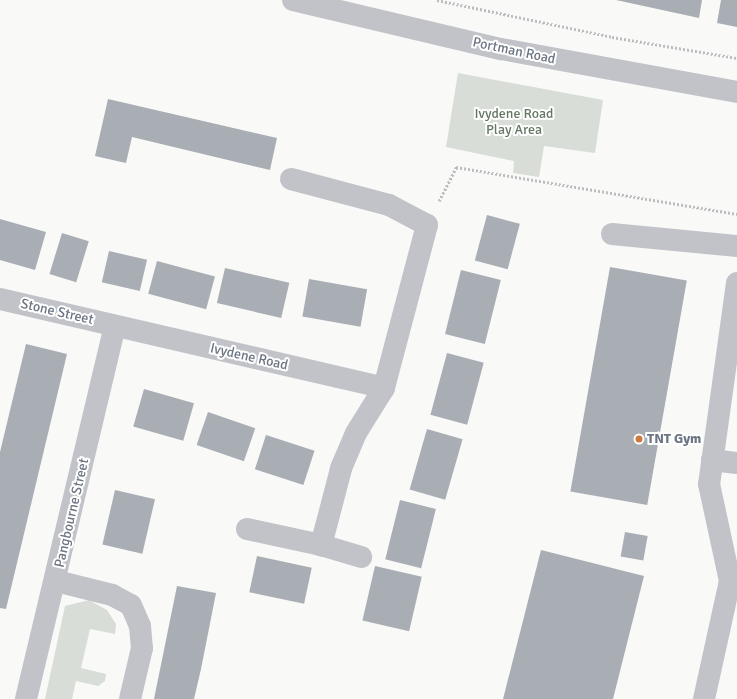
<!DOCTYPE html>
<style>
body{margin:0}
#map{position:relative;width:737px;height:699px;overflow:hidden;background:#f9f9f7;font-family:Signika,sans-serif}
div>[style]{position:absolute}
.green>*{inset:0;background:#d8ddd7}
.building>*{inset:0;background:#a9aeb5;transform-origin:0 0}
.path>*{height:2.5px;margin-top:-1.25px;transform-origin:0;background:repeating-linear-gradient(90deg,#bbbdc0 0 2px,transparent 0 4px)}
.minor>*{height:22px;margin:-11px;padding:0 11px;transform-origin:11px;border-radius:11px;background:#c1c3c8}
.dots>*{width:11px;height:11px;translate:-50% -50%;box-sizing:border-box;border:2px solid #fff;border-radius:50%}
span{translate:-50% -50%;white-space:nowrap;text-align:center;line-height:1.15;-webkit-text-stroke:4px #fff;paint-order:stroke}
.street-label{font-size:14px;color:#6c7584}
.park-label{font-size:14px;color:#676}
.poi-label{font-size:14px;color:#6c7584;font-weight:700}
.left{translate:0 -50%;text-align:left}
</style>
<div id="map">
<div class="green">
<i style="clip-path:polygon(458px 73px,603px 100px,595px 153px,544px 146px,539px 177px,513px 173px,514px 161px,446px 147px)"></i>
<i style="clip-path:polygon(89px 600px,107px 610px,116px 624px,115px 634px,90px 629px,81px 668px,106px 674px,105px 681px,98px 686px,76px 681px,72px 699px,45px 699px,65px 606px)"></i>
</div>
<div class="building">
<i style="clip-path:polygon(616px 0,702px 0,699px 18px)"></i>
<i style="clip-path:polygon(721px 0,737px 0,737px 27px,717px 23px)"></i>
<i style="clip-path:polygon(108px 99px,277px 138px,270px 170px,132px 137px,126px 163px,95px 156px)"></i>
<i style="left:487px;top:215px;width:34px;height:47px;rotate:15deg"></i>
<i style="clip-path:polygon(0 219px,46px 232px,35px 270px,0 260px)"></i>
<i style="left:62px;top:233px;width:28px;height:43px;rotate:17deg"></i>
<i style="left:109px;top:251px;width:39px;height:32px;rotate:13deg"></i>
<i style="left:157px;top:261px;width:60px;height:34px;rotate:15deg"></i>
<i style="left:610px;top:267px;width:78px;height:228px;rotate:10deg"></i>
<i style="left:225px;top:268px;width:66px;height:36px;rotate:13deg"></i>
<i style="left:461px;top:270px;width:41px;height:66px;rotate:14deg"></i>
<i style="left:309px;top:279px;width:59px;height:38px;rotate:10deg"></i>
<i style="clip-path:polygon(26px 344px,67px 354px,6px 609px,0 608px,0 452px)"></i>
<i style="left:447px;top:353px;width:38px;height:64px;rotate:15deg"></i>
<i style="left:144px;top:389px;width:52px;height:39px;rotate:16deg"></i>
<i style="left:208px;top:412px;width:50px;height:35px;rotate:19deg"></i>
<i style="left:427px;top:429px;width:37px;height:63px;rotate:16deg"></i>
<i style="left:266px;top:435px;width:51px;height:36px;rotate:18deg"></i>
<i style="left:115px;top:490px;width:41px;height:56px;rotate:13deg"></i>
<i style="left:400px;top:500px;width:37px;height:61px;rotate:14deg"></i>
<i style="left:625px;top:532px;width:23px;height:25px;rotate:10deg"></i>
<i style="clip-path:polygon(541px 550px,644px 576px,613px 699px,503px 699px)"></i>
<i style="left:257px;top:556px;width:56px;height:37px;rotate:12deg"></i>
<i style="left:375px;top:566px;width:48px;height:56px;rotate:13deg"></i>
<i style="clip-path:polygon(177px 586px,216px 593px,201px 669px,194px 699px,154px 699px)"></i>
</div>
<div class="path">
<i style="left:437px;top:0;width:179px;rotate:11.9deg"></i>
<i style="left:612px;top:37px;width:127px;rotate:9.5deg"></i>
<i style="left:439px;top:201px;width:38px;rotate:-63deg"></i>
<i style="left:456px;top:167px;width:285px;rotate:9.5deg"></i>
</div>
<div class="minor">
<i style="left:293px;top:0;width:214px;rotate:13.3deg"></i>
<i style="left:501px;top:49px;width:240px;rotate:10.3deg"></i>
<i style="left:291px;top:179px;width:101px;rotate:14.9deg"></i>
<i style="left:389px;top:205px;width:43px;rotate:27.8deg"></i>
<i style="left:427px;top:225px;width:169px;rotate:104.8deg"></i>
<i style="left:384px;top:388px;width:53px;rotate:121.9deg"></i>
<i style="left:356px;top:433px;width:39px;rotate:113deg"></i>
<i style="left:341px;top:469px;width:79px;rotate:104.7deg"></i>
<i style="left:612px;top:234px;width:126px;rotate:5.5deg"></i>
<i style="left:737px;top:283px;width:203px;rotate:97.9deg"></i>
<i style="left:709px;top:484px;width:99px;rotate:77.8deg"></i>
<i style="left:730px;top:581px;width:7px;rotate:8deg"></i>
<i style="left:0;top:299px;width:394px;rotate:13deg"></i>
<i style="left:712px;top:460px;width:25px;rotate:7deg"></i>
<i style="left:247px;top:529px;width:76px;rotate:12.2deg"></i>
<i style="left:321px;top:545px;width:42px;rotate:16.7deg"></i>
<i style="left:56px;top:581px;width:58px;rotate:14deg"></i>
<i style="left:112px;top:595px;width:21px;rotate:28deg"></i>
<i style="left:131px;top:605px;width:23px;rotate:67deg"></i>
<i style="left:140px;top:626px;width:22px;rotate:85deg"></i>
<i style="left:142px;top:648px;width:52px;rotate:103.2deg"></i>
<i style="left:26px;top:699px;width:383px;rotate:-76.6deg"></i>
<i style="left:704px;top:699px;width:121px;rotate:-77.6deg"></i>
</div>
<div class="dots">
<i style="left:639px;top:439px;background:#ce7942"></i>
</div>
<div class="street-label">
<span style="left:514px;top:51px;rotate:12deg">Portman Road</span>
<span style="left:57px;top:312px;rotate:13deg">Stone Street</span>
<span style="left:249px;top:357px;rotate:13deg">Ivydene Road</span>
<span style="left:72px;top:513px;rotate:-77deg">Pangbourne Street</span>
</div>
<div class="park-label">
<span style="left:514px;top:122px">Ivydene Road<br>Play Area</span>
</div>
<div class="poi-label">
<span class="left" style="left:647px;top:439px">TNT Gym</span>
</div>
</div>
